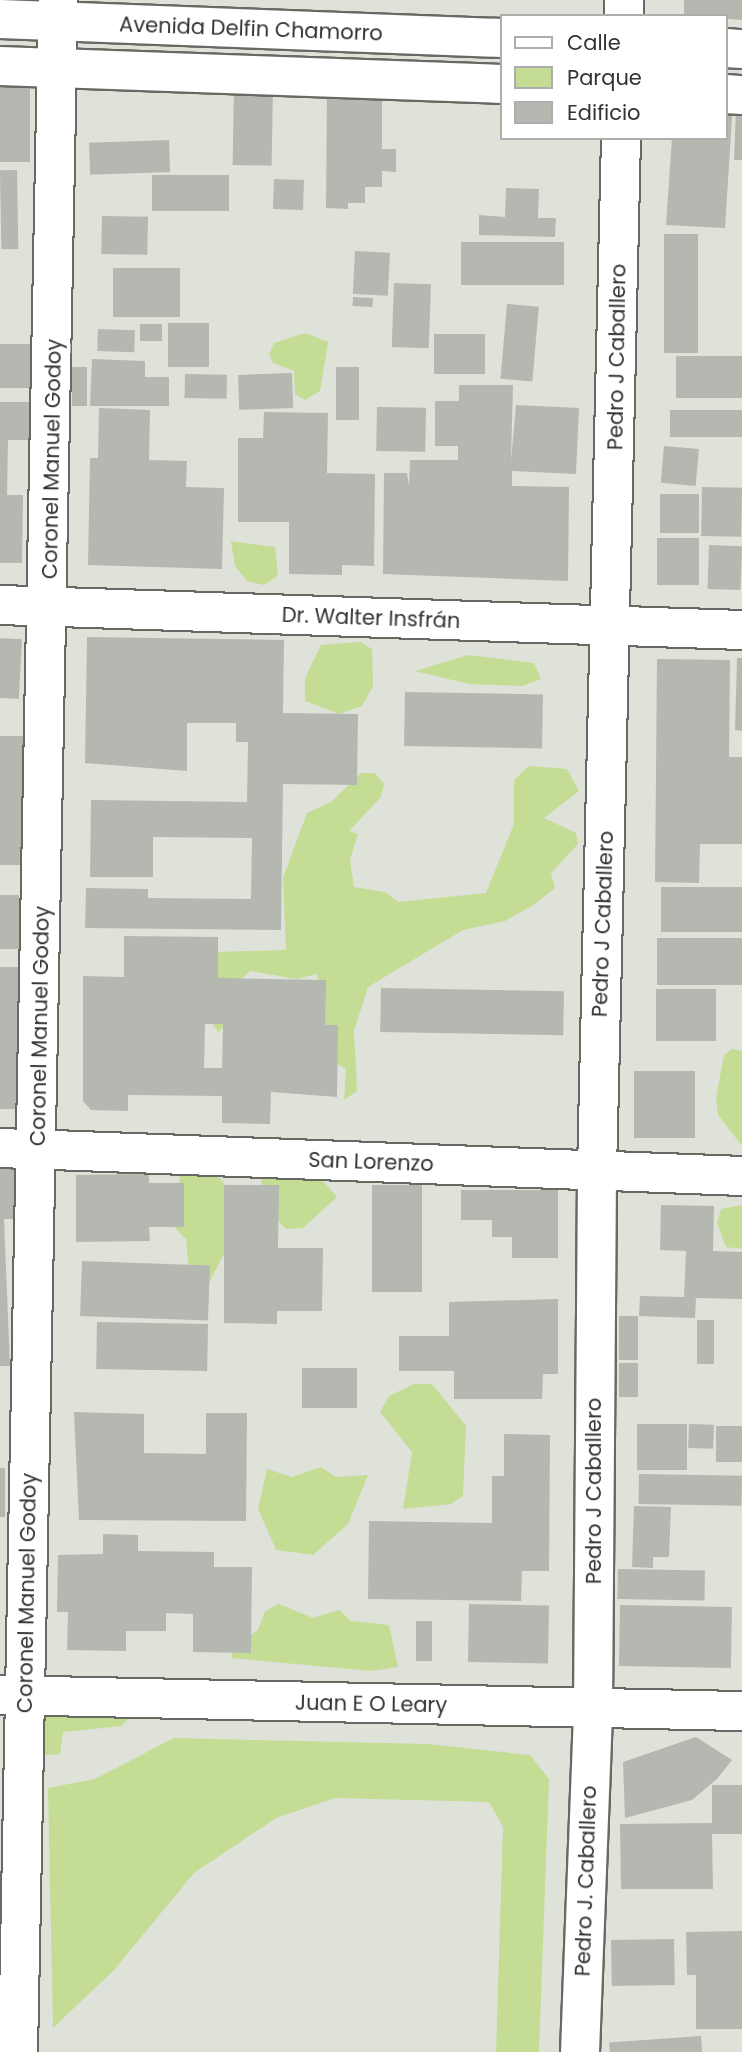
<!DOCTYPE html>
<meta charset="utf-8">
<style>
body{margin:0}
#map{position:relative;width:742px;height:2052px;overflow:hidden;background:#dfe2d9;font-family:Poppins,sans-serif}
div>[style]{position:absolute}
.green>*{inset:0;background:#c5dc95}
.building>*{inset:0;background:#b5b8b0;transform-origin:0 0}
.roads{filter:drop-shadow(2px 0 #676a62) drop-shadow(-2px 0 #676a62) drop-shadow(0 2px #676a62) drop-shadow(0 -2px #676a62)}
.minor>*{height:38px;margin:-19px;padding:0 19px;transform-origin:19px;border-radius:19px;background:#fff}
span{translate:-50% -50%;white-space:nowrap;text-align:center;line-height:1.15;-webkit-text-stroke:7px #fff;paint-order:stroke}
.street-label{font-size:21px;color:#323430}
.legend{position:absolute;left:500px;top:14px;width:228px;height:126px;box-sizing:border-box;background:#fff;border:2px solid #adaeac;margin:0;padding:9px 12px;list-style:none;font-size:21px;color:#323430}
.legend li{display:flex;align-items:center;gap:14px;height:35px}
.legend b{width:35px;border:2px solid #adaeac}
</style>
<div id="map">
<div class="green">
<i style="clip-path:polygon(305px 333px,328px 342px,320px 391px,305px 400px,295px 394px,294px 371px,273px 363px,269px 354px,274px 343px)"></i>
<i style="clip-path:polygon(231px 541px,275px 547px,278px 576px,264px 585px,247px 581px,235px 566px)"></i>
<i style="clip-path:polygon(360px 642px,372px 649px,373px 686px,362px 706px,339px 714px,305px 701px,305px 678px,321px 645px)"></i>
<i style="clip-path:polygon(468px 655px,534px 663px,541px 679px,522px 686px,469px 684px,415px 671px)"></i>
<i style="clip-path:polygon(529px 766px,567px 769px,579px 791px,544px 818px,576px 833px,578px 844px,551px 873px,555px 888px,532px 906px,505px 921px,463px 930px,368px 987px,354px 1031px,357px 1091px,344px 1100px,346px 1069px,321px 1056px,324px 1013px,317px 974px,297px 979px,250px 971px,238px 982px,230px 1022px,218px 1032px,205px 1013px,217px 952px,286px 950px,283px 878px,307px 813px,331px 802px,361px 773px,375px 773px,384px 784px,381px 797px,349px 831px,358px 834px,350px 860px,354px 887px,385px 892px,398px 902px,486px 893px,514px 824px,514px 780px)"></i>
<i style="clip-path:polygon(732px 1049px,742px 1051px,742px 1146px,718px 1115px,716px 1098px,724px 1055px)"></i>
<i style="clip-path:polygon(307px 1163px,337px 1197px,303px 1228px,286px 1229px,267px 1210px,261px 1179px,265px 1172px)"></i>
<i style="clip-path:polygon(180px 1172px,216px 1173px,230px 1191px,230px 1242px,208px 1285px,189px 1269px,186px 1239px,175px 1228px)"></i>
<i style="clip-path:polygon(742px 1205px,742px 1249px,726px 1247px,717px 1223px,721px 1209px)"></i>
<i style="clip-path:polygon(414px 1384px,432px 1384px,466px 1426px,463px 1496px,451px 1504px,403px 1509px,412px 1452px,380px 1412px,389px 1396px)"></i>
<i style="clip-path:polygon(321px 1467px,336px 1477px,368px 1475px,348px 1524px,313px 1555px,276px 1550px,258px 1509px,267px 1469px,292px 1477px)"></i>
<i style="clip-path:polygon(279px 1604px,313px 1618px,339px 1610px,351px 1621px,389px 1625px,398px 1667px,371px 1671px,231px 1658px,234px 1648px,258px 1630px,265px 1611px)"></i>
<i style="clip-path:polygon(135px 1711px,122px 1726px,63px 1732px,60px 1754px,31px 1756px,35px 1712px)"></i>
<i style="clip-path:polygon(174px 1738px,427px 1744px,530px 1755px,549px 1779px,539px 2052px,496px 2052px,503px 1827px,489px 1802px,335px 1798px,276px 1818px,194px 1873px,114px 1970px,53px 2028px,48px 1788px,95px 1779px)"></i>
</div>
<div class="building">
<i style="clip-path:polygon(684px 0,742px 0,742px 20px,684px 16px)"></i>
<i style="left:0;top:72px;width:30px;height:90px"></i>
<i style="left:234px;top:87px;width:39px;height:78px;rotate:1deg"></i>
<i style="clip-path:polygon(327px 87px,382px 87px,382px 149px,396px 149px,396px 172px,382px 171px,382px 187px,365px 187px,365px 203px,348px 203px,348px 209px,326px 208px)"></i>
<i style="clip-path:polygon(726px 102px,733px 102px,725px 228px,666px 225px,672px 138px,726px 138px)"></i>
<i style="clip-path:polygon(736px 107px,742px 107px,742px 160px,734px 160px)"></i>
<i style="left:169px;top:140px;width:32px;height:80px;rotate:88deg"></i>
<i style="left:17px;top:170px;width:79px;height:17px;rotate:89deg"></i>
<i style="left:229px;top:175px;width:36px;height:77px;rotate:90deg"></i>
<i style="left:274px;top:179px;width:30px;height:30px;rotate:2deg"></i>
<i style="clip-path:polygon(506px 188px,539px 189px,538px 218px,556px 218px,555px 237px,479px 235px,479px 215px,505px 217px)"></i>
<i style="left:102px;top:216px;width:46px;height:38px;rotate:1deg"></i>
<i style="left:664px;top:234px;width:34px;height:119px"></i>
<i style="left:564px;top:242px;width:43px;height:103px;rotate:90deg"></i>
<i style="left:355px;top:251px;width:35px;height:43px;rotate:3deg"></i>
<i style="left:113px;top:268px;width:67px;height:49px"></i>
<i style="left:394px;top:283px;width:37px;height:64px;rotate:2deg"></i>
<i style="left:353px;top:297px;width:20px;height:9px;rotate:3deg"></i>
<i style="left:507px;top:304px;width:32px;height:75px;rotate:5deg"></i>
<i style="left:168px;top:323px;width:41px;height:44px"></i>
<i style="left:140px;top:324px;width:22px;height:17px"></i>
<i style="left:98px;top:329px;width:37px;height:22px;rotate:2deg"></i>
<i style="left:485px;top:334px;width:40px;height:51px;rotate:90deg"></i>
<i style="left:0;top:344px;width:33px;height:44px"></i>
<i style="left:676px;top:356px;width:66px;height:42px"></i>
<i style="clip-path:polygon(92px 359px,145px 361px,145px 377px,169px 377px,169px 406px,90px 406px)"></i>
<i style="left:72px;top:367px;width:15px;height:39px"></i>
<i style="left:336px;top:367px;width:23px;height:53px"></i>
<i style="left:292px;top:373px;width:35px;height:54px;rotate:88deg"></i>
<i style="left:185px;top:374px;width:42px;height:24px;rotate:1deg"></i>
<i style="clip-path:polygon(459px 385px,513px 385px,511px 461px,516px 405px,579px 408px,576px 474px,512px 471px,512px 486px,569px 487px,568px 581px,383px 574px,384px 473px,407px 473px,409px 486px,410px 460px,458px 460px,458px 446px,435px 446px,435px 401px,459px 401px)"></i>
<i style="clip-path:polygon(0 402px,35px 402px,34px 440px,8px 440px,7px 495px,23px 495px,22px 563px,0 563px)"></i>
<i style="left:377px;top:407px;width:49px;height:44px;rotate:1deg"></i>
<i style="clip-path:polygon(99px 408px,150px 410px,149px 460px,187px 461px,186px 487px,224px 488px,222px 569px,88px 565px,90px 458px,98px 458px)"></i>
<i style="left:670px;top:410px;width:72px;height:27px"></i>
<i style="clip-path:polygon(264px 412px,328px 413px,327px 473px,375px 474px,374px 566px,342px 565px,342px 575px,289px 574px,289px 522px,238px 522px,238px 438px,263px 438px)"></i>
<i style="left:664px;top:446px;width:35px;height:37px;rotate:5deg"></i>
<i style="left:702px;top:487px;width:40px;height:49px;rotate:1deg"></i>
<i style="left:660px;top:494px;width:39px;height:39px"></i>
<i style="left:657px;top:538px;width:42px;height:47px"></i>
<i style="left:709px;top:545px;width:33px;height:44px;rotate:2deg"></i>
<i style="clip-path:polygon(87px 637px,284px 640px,283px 713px,358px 714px,357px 785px,283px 784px,281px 930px,85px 928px,86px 888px,148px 889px,148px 898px,251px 899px,252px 838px,153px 837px,153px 877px,90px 877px,91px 800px,247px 802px,248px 742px,236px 742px,236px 723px,187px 723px,187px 771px,85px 763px)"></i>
<i style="left:0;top:638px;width:22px;height:60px;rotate:3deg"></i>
<i style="clip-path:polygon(737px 658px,742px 658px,742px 731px,735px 730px)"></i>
<i style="clip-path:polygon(657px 659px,730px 660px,729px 757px,742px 757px,742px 844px,700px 844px,699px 883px,655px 882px)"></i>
<i style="left:405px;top:692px;width:138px;height:54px;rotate:1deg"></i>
<i style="left:0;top:736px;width:25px;height:129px"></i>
<i style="left:661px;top:887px;width:81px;height:45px"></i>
<i style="left:0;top:895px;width:19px;height:54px"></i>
<i style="clip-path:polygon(evenodd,124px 936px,218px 937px,218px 978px,326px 980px,325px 1025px,338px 1025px,337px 1097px,271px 1092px,270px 1124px,222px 1123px,222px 1096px,128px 1095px,128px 1111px,91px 1110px,83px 1101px,83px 976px,124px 977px,124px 936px,205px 1024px,223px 1024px,222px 1068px,204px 1068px,205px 1024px)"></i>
<i style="left:742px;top:938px;width:47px;height:85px;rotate:90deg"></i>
<i style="left:0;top:967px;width:24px;height:142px"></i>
<i style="left:381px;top:988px;width:183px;height:44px;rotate:1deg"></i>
<i style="left:656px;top:989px;width:60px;height:52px"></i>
<i style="left:634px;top:1071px;width:61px;height:67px"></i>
<i style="clip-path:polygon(0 1163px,14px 1163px,14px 1219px,4px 1219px,10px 1366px,0 1366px)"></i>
<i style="clip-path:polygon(149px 1174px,149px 1183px,184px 1183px,184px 1227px,149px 1227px,150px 1241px,76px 1242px,76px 1175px)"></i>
<i style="clip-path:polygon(224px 1185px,279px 1185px,278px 1248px,323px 1248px,322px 1311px,277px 1311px,277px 1324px,224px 1323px)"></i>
<i style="left:372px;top:1185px;width:50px;height:107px"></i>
<i style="clip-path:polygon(461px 1190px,558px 1190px,558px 1258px,512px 1258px,512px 1237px,492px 1237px,492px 1220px,461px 1220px)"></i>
<i style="clip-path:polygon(661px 1205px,714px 1206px,713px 1251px,742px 1252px,742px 1299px,696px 1298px,695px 1318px,639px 1316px,640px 1296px,684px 1297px,686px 1251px,660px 1250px)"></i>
<i style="left:82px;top:1261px;width:128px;height:55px;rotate:2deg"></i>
<i style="clip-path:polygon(558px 1299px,558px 1374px,543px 1374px,542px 1399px,454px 1399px,454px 1371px,399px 1371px,399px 1336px,449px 1336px,449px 1302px)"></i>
<i style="left:619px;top:1316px;width:19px;height:44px"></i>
<i style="left:697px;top:1320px;width:17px;height:44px"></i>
<i style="left:97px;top:1322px;width:111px;height:47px;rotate:1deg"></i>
<i style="left:619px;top:1363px;width:19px;height:34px"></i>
<i style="left:302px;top:1368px;width:55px;height:40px"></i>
<i style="clip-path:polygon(74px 1412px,144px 1414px,144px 1453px,206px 1454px,206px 1413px,247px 1413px,246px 1521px,79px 1520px)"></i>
<i style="left:637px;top:1424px;width:50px;height:46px"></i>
<i style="left:689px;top:1424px;width:25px;height:24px;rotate:2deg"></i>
<i style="left:716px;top:1426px;width:26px;height:36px"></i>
<i style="clip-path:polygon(504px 1434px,550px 1435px,549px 1571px,522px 1571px,521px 1601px,368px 1599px,369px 1521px,492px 1523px,492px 1476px,504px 1476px)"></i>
<i style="left:0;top:1468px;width:5px;height:49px"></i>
<i style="left:639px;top:1474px;width:103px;height:30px;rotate:1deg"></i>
<i style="clip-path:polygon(634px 1506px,671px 1507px,669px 1557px,653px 1557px,653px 1568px,632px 1567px)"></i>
<i style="clip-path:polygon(103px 1534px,138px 1535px,138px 1551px,214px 1552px,214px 1567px,252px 1567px,251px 1653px,193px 1652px,193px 1614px,166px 1613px,166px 1631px,126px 1631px,126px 1651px,67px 1650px,68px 1612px,57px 1612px,58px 1555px,103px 1554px)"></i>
<i style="left:618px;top:1569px;width:87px;height:30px;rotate:1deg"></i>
<i style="left:469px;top:1604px;width:80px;height:58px;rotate:1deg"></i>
<i style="left:620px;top:1605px;width:112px;height:61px;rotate:1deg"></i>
<i style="left:416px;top:1621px;width:16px;height:40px"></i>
<i style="clip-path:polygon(696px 1737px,732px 1760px,717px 1779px,692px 1800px,625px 1818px,623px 1762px)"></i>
<i style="clip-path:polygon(712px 1785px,742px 1785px,742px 1834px,712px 1834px,713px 1889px,621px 1889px,620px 1824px,712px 1823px)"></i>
<i style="clip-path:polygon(742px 1931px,742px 2029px,696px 2029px,696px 1975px,687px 1975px,686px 1932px)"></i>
<i style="left:674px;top:1939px;width:46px;height:63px;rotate:89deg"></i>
<i style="left:701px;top:2036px;width:16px;height:92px;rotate:86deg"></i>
</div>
<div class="roads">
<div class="minor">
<i style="left:624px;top:16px;width:16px;rotate:-90deg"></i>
<i style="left:0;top:19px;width:502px;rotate:2.17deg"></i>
<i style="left:726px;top:48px;width:16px;rotate:4deg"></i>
<i style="left:0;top:66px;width:502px;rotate:2.05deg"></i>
<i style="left:726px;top:94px;width:16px;rotate:4deg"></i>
<i style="left:0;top:605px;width:742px;rotate:1.93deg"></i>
<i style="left:0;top:1148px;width:743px;rotate:2.16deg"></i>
<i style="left:0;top:1695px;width:742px;rotate:1.24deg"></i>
<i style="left:18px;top:2052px;width:2052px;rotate:-88.88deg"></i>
<i style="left:580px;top:2052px;width:343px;rotate:-87.8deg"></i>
<i style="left:593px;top:1709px;width:538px;rotate:-89.57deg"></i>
<i style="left:597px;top:1171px;width:1033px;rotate:-88.67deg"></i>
</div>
</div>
<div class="street-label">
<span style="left:251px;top:29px;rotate:2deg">Avenida Delfin Chamorro</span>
<span style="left:617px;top:357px;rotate:-89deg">Pedro J Caballero</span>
<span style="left:52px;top:459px;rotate:-89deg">Coronel Manuel Godoy</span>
<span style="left:371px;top:618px;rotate:2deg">Dr. Walter Insfrán</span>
<span style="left:603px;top:924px;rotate:-88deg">Pedro J Caballero</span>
<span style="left:40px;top:1026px;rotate:-89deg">Coronel Manuel Godoy</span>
<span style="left:371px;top:1162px;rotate:2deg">San Lorenzo</span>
<span style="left:594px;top:1491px;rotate:-90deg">Pedro J Caballero</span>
<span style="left:27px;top:1593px;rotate:-89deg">Coronel Manuel Godoy</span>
<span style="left:371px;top:1704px;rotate:1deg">Juan E O Leary</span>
<span style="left:586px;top:1881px;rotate:-88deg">Pedro J. Caballero</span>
</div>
<ul class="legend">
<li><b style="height:9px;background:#fff"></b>Calle</li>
<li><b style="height:19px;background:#c5dc95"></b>Parque</li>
<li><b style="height:19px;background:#b5b8b0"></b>Edificio</li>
</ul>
</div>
